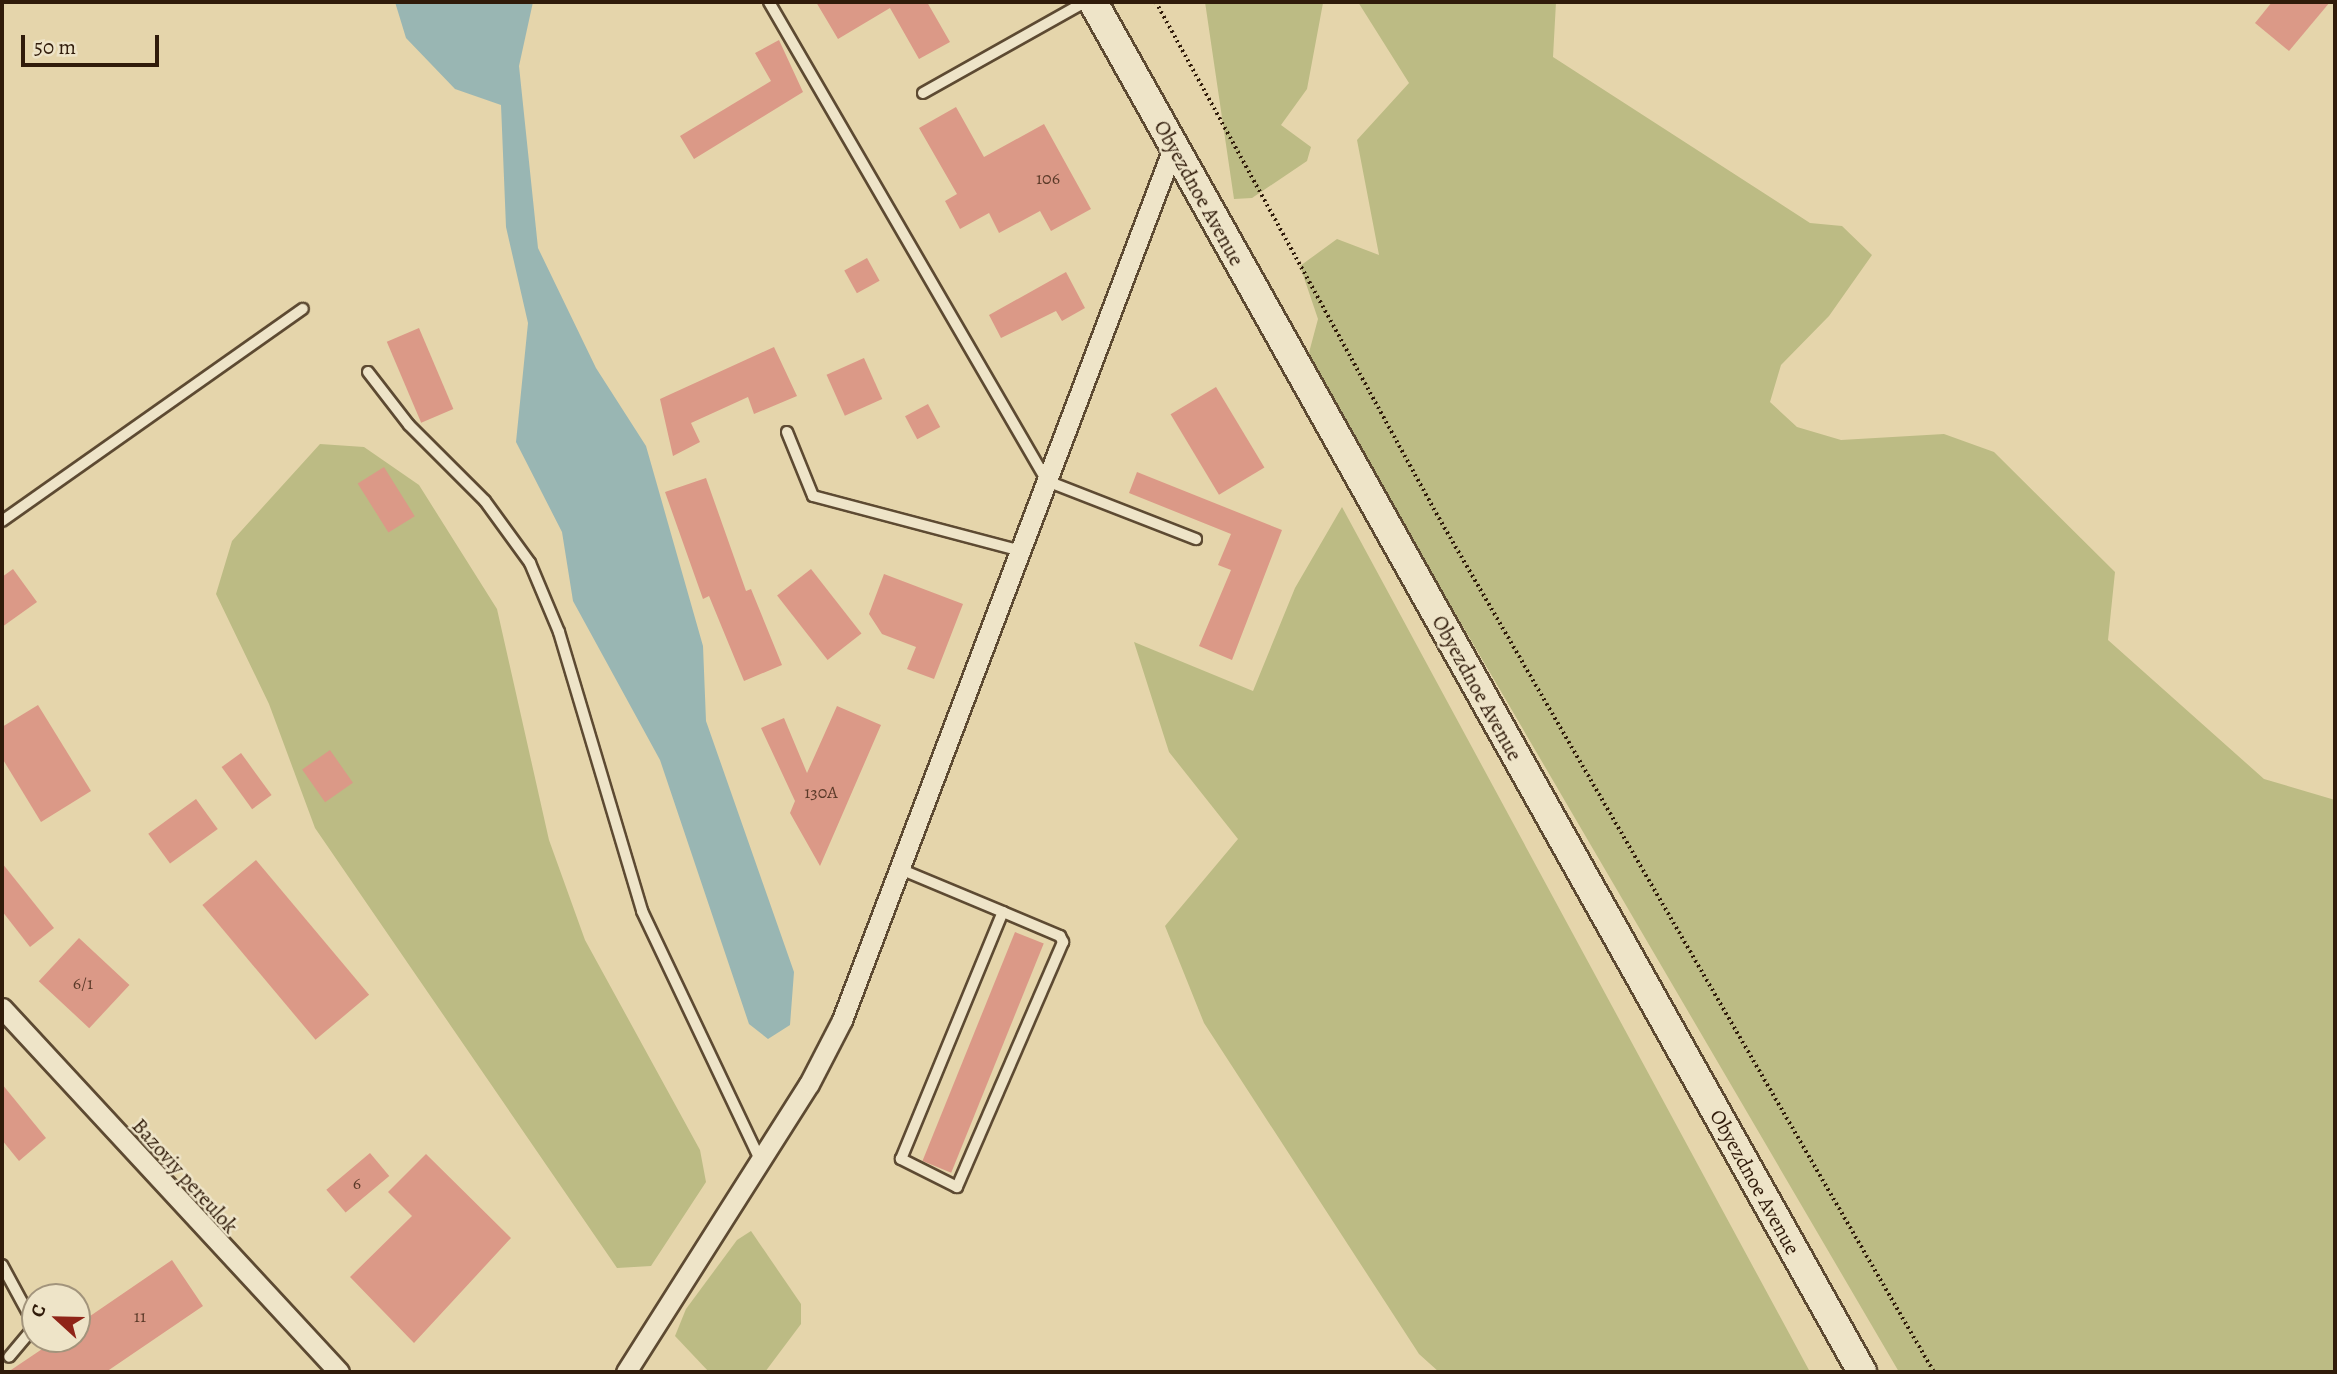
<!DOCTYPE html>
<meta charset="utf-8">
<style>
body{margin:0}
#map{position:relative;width:2337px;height:1374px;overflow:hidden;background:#e5d5ab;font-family:Alegreya,serif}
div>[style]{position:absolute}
.green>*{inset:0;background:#bcbb84}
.water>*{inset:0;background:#99b6b3}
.building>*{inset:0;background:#db9987;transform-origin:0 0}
.path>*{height:3.5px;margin-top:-1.75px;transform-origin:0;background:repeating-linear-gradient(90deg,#301b0a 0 2px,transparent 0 5.5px)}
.roads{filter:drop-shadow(2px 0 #5d4a32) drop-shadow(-2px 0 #5d4a32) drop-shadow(0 2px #5d4a32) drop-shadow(0 -2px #5d4a32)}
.lane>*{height:10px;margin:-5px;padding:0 5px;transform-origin:5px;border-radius:5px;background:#eee4c8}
.street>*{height:19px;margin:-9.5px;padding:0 9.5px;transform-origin:9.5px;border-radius:9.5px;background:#eee4c8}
.secondary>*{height:28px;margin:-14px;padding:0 14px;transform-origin:14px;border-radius:14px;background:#eee4c8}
span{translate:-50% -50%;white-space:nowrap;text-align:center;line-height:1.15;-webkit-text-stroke:5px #eee4c8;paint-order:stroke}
.number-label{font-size:18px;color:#5b3a29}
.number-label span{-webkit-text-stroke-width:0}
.street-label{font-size:21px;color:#301b0a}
.frame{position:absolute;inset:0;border:4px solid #301b0a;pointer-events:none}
.north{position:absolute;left:21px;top:1283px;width:70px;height:70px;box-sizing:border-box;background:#eee4c8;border:2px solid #a2947c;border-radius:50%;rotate:292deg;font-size:19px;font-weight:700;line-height:28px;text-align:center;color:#301b0a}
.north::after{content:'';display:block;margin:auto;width:24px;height:32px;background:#8f2418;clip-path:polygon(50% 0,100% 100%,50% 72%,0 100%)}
.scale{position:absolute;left:21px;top:35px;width:138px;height:32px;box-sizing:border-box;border:4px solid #301b0a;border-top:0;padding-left:9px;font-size:21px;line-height:24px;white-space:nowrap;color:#301b0a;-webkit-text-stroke:5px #eee4c8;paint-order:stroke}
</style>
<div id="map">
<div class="green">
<i style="clip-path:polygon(1205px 2px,1323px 3px,1307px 89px,1281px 125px,1311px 147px,1307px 161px,1252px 198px,1234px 199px)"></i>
<i style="clip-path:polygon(1358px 2px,1556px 2px,1553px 57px,1810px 223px,1842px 226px,1872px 255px,1829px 316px,1781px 365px,1770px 402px,1797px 427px,1841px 440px,1944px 434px,1994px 452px,2115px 572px,2108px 640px,2264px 779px,2335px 800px,2335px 1372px,1899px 1372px,1307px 360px,1318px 319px,1300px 266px,1337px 239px,1379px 255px,1357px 140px,1409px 83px)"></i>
<i style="clip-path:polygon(320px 444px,364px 447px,419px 485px,497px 609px,549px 840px,585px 940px,700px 1150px,706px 1182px,651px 1266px,617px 1268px,315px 828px,269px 704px,216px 594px,232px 541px)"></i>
<i style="clip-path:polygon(1342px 507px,1810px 1372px,1439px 1372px,1419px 1354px,1204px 1023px,1165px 926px,1238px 839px,1169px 752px,1134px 642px,1253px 691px,1295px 588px)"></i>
<i style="clip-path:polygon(751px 1231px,801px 1304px,801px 1324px,765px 1372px,709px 1372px,675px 1336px,686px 1309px,737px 1240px)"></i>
</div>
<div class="water">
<i style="clip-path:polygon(395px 2px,533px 2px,519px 66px,538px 248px,596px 368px,646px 446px,703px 646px,706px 721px,794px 972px,790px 1025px,768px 1039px,749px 1024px,660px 760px,573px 601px,562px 532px,516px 442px,528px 323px,506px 227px,501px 105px,455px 89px,406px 38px)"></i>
</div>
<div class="building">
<i style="clip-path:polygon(816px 2px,927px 2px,950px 42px,919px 59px,890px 8px,838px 39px)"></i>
<i style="clip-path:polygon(2272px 2px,2330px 2px,2289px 51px,2255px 23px)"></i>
<i style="clip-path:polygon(779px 40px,803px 92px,694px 159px,680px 136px,771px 81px,755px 53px)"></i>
<i style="clip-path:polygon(956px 107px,984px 157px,1044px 124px,1091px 209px,1051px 231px,1040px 211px,999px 233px,989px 213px,960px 229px,945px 201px,957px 194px,919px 128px)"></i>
<i style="left:867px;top:258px;width:26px;height:26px;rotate:61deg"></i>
<i style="clip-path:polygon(1066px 272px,1085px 308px,1062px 321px,1056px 311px,1001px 338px,989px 315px)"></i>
<i style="left:419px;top:328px;width:88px;height:35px;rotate:67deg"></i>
<i style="clip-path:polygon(774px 347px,797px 396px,754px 414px,748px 397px,691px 423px,700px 442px,673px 456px,660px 399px)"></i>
<i style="left:864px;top:358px;width:45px;height:41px;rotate:66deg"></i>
<i style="left:1216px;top:387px;width:94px;height:53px;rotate:59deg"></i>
<i style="left:928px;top:404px;width:26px;height:26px;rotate:62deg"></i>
<i style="left:384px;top:467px;width:58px;height:31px;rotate:58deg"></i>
<i style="clip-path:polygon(1137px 472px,1282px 530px,1232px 660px,1199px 646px,1231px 570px,1218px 565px,1231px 534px,1129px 493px)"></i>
<i style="clip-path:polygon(706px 478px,746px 591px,751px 589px,782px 665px,744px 681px,709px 596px,703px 599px,665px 492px)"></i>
<i style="clip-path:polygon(13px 569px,37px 602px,2px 627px,2px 577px)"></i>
<i style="left:811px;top:569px;width:82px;height:43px;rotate:52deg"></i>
<i style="clip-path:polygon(884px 574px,963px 604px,934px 679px,907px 669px,916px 647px,882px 634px,869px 614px)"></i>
<i style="clip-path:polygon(38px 705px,91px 791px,41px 822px,2px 758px,2px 727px)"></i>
<i style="clip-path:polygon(837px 706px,881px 725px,820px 866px,790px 813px,795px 801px,761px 728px,784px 718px,807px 773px)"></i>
<i style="left:330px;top:750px;width:40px;height:34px;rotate:55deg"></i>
<i style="left:241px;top:753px;width:52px;height:24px;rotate:54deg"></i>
<i style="left:196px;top:799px;width:37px;height:59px;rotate:54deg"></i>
<i style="left:256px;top:860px;width:176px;height:70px;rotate:50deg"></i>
<i style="clip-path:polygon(2px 863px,54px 928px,30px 947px,2px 911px)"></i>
<i style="left:1015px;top:932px;width:31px;height:247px;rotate:22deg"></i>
<i style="left:79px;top:938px;width:69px;height:59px;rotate:43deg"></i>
<i style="clip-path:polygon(2px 1084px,46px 1138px,19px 1161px,2px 1140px)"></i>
<i style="left:370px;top:1153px;width:30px;height:57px;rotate:50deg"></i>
<i style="clip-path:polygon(426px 1154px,511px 1238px,414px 1343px,350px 1277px,412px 1216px,388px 1192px)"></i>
<i style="clip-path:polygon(172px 1260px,203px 1306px,106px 1372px,8px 1372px,57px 1339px,77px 1339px,77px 1325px)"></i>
</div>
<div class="path">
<i style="left:1156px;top:2px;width:589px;rotate:61.26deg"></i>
<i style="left:1439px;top:518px;width:987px;rotate:59.9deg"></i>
</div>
<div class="roads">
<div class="lane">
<i style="left:769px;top:2px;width:554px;rotate:59.87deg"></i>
<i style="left:1047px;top:481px;width:160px;rotate:21.3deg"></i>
<i style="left:923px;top:93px;width:186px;rotate:-29.3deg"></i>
<i style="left:368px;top:372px;width:67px;rotate:52.3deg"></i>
<i style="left:409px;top:425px;width:107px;rotate:45deg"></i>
<i style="left:485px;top:501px;width:77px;rotate:54deg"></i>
<i style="left:530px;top:563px;width:75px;rotate:67.2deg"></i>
<i style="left:559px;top:632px;width:291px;rotate:73.4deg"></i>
<i style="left:642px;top:911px;width:276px;rotate:64.6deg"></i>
<i style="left:787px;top:432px;width:69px;rotate:67.9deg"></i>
<i style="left:813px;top:496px;width:215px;rotate:14.8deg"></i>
<i style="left:2px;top:521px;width:368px;rotate:-35.2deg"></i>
<i style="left:900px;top:869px;width:112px;rotate:22.7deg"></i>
<i style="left:1003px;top:912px;width:62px;rotate:22.8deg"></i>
<i style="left:1060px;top:936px;width:7px;rotate:63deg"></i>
<i style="left:1063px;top:942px;width:267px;rotate:113.4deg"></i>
<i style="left:957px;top:1187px;width:63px;rotate:-153.4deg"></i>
<i style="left:901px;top:1159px;width:267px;rotate:-67.6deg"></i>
<i style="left:2px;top:1265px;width:69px;rotate:61.6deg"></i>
<i style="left:35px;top:1326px;width:40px;rotate:130deg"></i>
</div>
<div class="street">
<i style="left:2px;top:1008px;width:496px;rotate:47.2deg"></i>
<i style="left:626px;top:1372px;width:341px;rotate:-57.6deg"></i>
<i style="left:809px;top:1084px;width:72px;rotate:-62.7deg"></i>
<i style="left:842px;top:1020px;width:933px;rotate:-69.21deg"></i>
</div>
<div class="secondary">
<i style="left:1093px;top:2px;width:1571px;rotate:60.69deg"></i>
</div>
</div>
<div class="number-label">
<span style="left:1048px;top:178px">106</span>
<span style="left:821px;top:792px">130А</span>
<span style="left:83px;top:983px">6/1</span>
<span style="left:357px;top:1183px">6</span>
<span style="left:140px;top:1316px">11</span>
</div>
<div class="street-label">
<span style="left:1199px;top:193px;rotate:61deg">Obyezdnoe Avenue</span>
<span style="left:1477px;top:688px;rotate:61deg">Obyezdnoe Avenue</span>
<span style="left:185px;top:1176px;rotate:48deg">Bazoviy pereulok</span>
<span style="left:1755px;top:1182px;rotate:61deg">Obyezdnoe Avenue</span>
</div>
<div class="frame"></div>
<div class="north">С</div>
<div class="scale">50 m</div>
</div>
